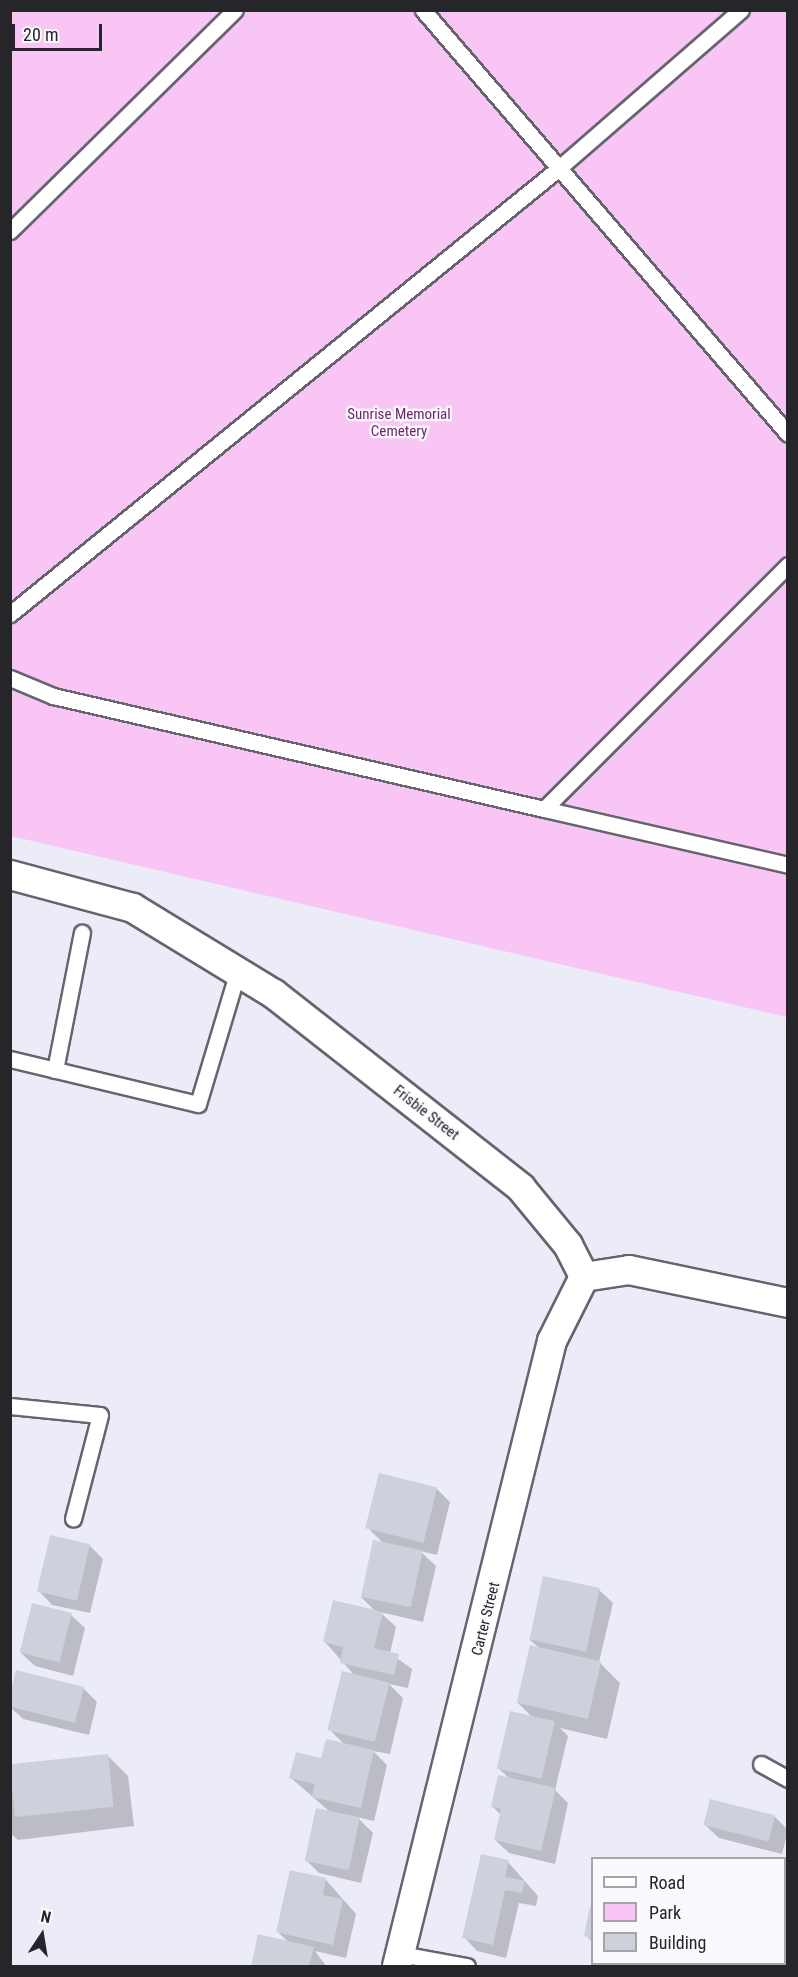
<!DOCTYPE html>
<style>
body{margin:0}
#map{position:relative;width:798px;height:1977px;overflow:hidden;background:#ecebf8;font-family:"Roboto Condensed",sans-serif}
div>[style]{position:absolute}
.green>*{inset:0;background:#f8c5f5}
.shadow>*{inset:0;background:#0003}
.building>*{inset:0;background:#cdd1dc;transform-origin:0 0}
.roads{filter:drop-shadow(2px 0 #65646f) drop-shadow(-2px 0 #65646f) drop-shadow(0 2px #65646f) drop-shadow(0 -2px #65646f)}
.service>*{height:15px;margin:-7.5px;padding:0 7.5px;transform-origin:7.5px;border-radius:7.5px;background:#fff}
.minor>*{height:28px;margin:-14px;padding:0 14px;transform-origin:14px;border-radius:14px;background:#fff}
span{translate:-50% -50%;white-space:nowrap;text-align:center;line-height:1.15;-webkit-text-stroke:4.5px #fafafe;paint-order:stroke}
.park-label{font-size:15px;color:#70246f}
.street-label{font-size:15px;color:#26262a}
.frame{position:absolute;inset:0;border:12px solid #26262a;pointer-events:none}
.legend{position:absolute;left:591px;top:1857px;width:195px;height:108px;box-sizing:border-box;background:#fafafe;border:2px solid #a5a5a9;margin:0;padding:8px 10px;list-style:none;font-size:18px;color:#26262a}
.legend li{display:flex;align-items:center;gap:12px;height:30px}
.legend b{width:30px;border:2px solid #a5a5a9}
.north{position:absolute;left:12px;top:1905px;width:60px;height:60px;-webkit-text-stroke:4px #fafafe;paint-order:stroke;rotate:12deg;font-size:16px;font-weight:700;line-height:24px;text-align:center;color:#26262a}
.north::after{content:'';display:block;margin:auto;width:21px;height:27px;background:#26262a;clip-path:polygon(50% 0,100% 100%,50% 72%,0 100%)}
.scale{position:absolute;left:12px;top:24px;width:90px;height:27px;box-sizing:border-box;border:3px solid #26262a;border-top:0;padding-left:8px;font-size:18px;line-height:21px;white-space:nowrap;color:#26262a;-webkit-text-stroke:4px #fafafe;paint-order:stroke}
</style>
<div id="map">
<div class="green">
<i style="clip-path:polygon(11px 11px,787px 11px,787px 1017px,11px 836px)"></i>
</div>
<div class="shadow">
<i style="clip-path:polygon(436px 1488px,450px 1502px,437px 1555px,420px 1551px,436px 1566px,423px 1622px,380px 1612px,396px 1627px,390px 1653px,412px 1669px,408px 1688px,389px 1684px,403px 1698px,390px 1754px,373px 1751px,387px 1765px,374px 1821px,357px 1817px,373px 1833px,361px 1883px,319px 1873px,305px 1859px,330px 1812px,291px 1778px,344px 1744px,330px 1730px,355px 1676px,325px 1642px,376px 1612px,361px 1597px,384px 1544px,367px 1527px)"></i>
<i style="clip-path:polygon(89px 1545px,103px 1559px,90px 1613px,52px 1605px,39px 1591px)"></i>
<i style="clip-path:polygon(599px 1590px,613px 1603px,599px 1662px,620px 1683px,607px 1739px,560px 1728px,568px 1736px,555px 1790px,568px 1803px,555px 1864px,509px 1853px,495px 1840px,501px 1815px,492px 1806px,510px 1779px,498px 1768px,533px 1718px,518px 1703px,539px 1648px,529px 1639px)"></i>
<i style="clip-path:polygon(71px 1615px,85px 1628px,73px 1676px,35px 1666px,21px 1653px)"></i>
<i style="clip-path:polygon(17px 1672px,83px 1688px,97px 1702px,89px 1735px,23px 1719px,10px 1707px)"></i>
<i style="clip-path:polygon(108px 1756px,128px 1776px,134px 1826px,18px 1840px,10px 1833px,10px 1768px)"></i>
<i style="clip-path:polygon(774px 1816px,788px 1830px,782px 1854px,719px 1838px,705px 1825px)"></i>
<i style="clip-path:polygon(508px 1862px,538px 1896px,536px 1906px,519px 1903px,506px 1958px,477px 1951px,464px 1937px)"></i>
<i style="clip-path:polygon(291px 1872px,326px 1880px,356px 1914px,346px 1958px,315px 1951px,326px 1966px,252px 1966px,260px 1936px,289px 1943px,278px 1932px)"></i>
<i style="clip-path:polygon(591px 1908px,592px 1908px,592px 1942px,586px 1935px)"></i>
</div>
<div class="building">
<i style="left:379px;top:1473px;width:60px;height:57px;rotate:14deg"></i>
<i style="left:50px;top:1535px;width:41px;height:58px;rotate:13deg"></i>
<i style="left:373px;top:1540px;width:51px;height:58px;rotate:12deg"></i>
<i style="left:543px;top:1576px;width:58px;height:65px;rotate:12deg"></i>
<i style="clip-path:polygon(333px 1600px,383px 1612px,374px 1648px,399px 1654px,394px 1675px,340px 1663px,343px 1647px,323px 1642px)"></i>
<i style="left:32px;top:1603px;width:41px;height:51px;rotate:14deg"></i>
<i style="left:530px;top:1645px;width:73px;height:59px;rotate:13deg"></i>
<i style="left:16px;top:1670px;width:70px;height:37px;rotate:14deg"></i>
<i style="left:342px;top:1671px;width:49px;height:61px;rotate:14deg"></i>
<i style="left:510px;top:1711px;width:46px;height:59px;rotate:13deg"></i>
<i style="clip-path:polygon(326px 1739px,374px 1750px,361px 1808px,312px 1797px,315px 1784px,289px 1778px,296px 1752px,321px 1758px)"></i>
<i style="left:108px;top:1754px;width:53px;height:99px;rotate:84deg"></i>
<i style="clip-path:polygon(498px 1775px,556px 1788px,541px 1851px,494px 1840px,501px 1809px,491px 1807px)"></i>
<i style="left:710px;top:1799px;width:67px;height:27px;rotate:14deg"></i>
<i style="left:316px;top:1808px;width:45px;height:54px;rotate:12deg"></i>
<i style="clip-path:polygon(481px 1854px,509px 1860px,505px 1877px,525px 1881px,522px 1893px,505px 1890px,493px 1945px,462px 1938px)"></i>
<i style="clip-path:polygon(290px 1870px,326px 1878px,323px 1895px,343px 1899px,333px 1945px,276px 1932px)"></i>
<i style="clip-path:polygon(590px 1906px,592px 1906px,592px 1938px,584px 1936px)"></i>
<i style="clip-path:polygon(258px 1934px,314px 1947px,309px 1966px,251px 1966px)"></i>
</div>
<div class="roads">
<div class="service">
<i style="left:423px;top:10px;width:559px;rotate:49.28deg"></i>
<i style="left:10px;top:231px;width:315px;rotate:-44.5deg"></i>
<i style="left:10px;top:614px;width:707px;rotate:-39.09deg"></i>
<i style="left:559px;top:168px;width:241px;rotate:-41deg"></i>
<i style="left:10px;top:678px;width:47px;rotate:22.7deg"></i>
<i style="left:53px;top:696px;width:504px;rotate:12.96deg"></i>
<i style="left:544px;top:809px;width:345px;rotate:-45deg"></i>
<i style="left:544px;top:809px;width:250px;rotate:12.9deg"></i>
<i style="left:10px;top:1059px;width:193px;rotate:13.5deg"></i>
<i style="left:198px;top:1104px;width:139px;rotate:-73.3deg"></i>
<i style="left:55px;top:1070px;width:140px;rotate:-78.9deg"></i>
<i style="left:10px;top:1406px;width:90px;rotate:5.7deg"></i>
<i style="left:100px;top:1415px;width:107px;rotate:104.6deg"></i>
<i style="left:761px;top:1764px;width:31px;rotate:29deg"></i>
<i style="left:400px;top:1954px;width:68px;rotate:10.2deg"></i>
</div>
<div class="minor">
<i style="left:10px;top:875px;width:127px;rotate:15deg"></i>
<i style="left:133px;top:908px;width:165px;rotate:31.4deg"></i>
<i style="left:274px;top:994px;width:314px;rotate:38.1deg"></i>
<i style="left:521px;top:1188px;width:74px;rotate:50.5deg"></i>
<i style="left:568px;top:1245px;width:36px;rotate:63deg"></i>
<i style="left:584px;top:1277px;width:46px;rotate:-8.8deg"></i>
<i style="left:629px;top:1270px;width:162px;rotate:11.7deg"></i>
<i style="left:397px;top:1966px;width:644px;rotate:-76.07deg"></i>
<i style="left:552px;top:1341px;width:72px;rotate:-63.4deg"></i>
</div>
</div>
<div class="park-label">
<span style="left:399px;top:423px">Sunrise Memorial<br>Cemetery</span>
</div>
<div class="street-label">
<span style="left:426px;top:1113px;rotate:38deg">Frisbie Street</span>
<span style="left:486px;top:1619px;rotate:-76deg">Carter Street</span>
</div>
<div class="frame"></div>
<ul class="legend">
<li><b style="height:8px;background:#fff"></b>Road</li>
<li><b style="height:16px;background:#f8c5f5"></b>Park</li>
<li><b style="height:16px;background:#cdd1dc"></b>Building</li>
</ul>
<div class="north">N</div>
<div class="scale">20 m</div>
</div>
